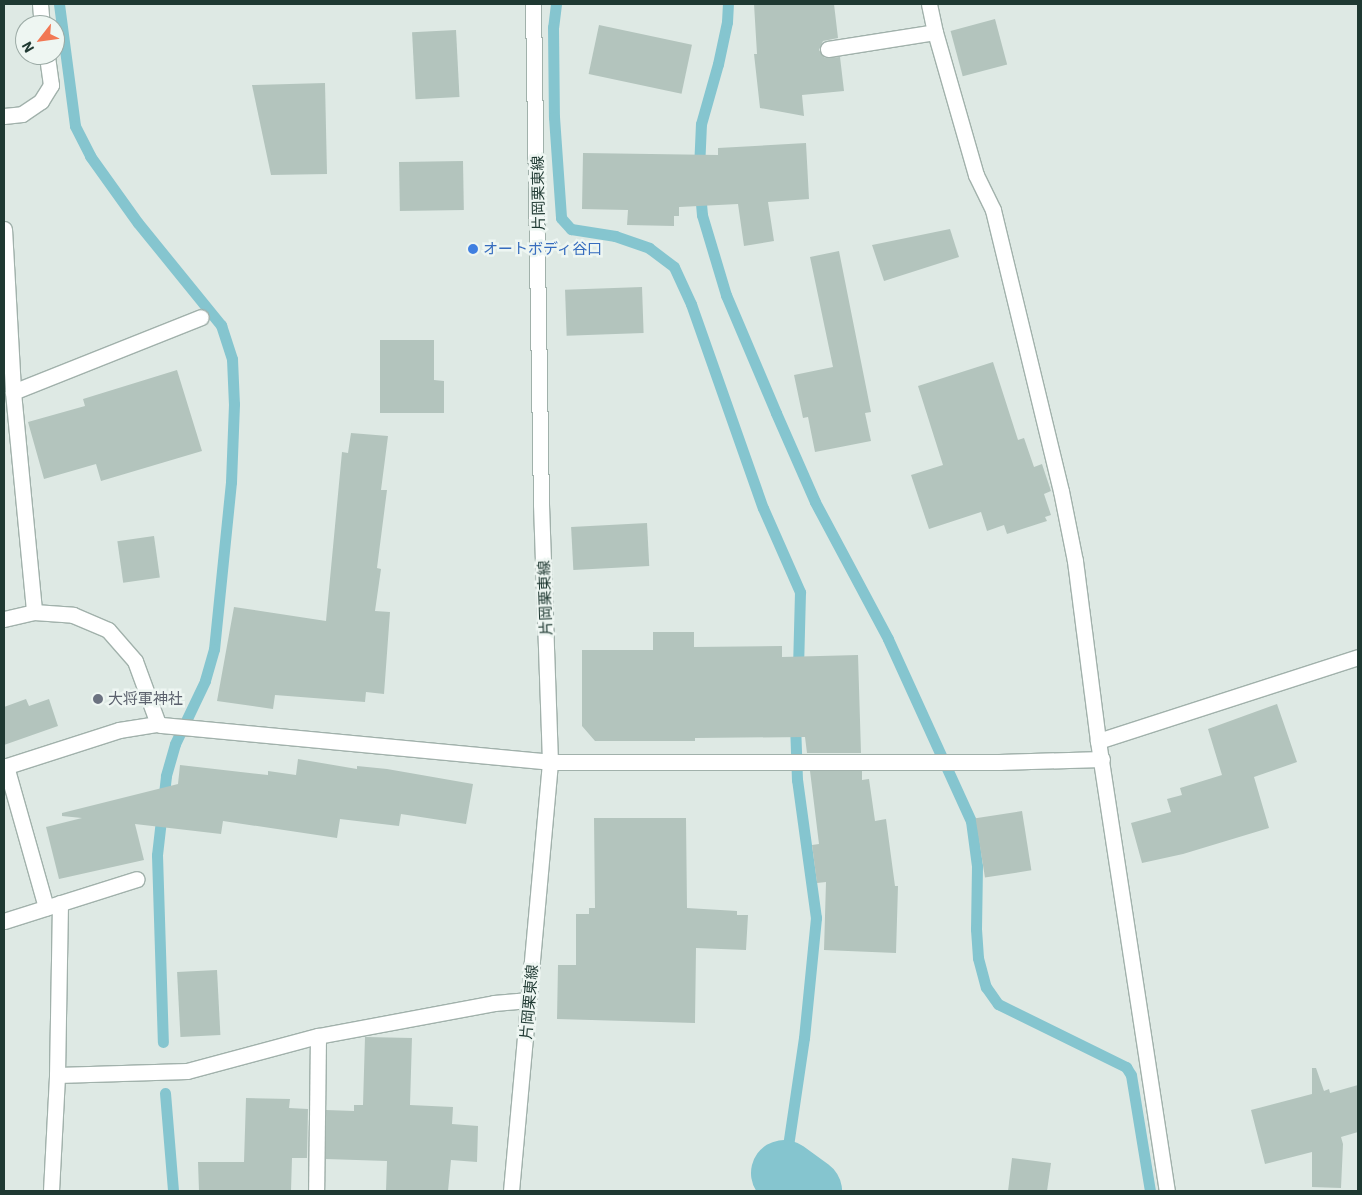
<!DOCTYPE html>
<meta charset="utf-8">
<style>
body{margin:0}
#map{position:relative;width:1362px;height:1195px;overflow:hidden;background:#dee9e4;font-family:"IBM Plex Sans","Noto Sans JP",sans-serif}
div>[style]{position:absolute}
.stream>*{height:11px;margin:-5.5px;padding:0 5.5px;transform-origin:5.5px;border-radius:5.5px;background:#85c5cf}
.river>*{height:66px;margin:-33px;padding:0 33px;transform-origin:33px;border-radius:33px;background:#85c5cf}
.building>*{inset:0;background:#b3c4bd;transform-origin:0 0}
.roads{filter:drop-shadow(1px 0 #a1b1ab) drop-shadow(-1px 0 #a1b1ab) drop-shadow(0 1px #a1b1ab) drop-shadow(0 -1px #a1b1ab)}
.lane>*{height:15px;margin:-7.5px;padding:0 7.5px;transform-origin:7.5px;border-radius:7.5px;background:#fff}
.street>*{height:15px;margin:-7.5px;padding:0 7.5px;transform-origin:7.5px;border-radius:7.5px;background:#fff}
.secondary>*{height:15px;margin:-7.5px;padding:0 7.5px;transform-origin:7.5px;border-radius:7.5px;background:#fff}
.dots>*{width:14px;height:14px;translate:-50% -50%;box-sizing:border-box;border:2px solid #eef6f2;border-radius:50%}
span{translate:-50% -50%;white-space:nowrap;text-align:center;line-height:1.15;-webkit-text-stroke:5px #eef6f2;paint-order:stroke}
.street-label{font-size:15px;color:#1f3932}
.shop-label{font-size:15px;color:#366cbe}
.left{translate:0 -50%;text-align:left}
.worship-label{font-size:15px;color:#5b616d}
.frame{position:absolute;inset:0;border:5px solid #1f3932;pointer-events:none}
.north{position:absolute;left:15px;top:15px;width:50px;height:50px;box-sizing:border-box;background:#eef6f2;border:1px solid #9baaa5;border-radius:50%;rotate:240deg;font-size:14px;font-weight:700;line-height:20px;text-align:center;color:#1f3932}
.north::after{content:'';display:block;margin:auto;width:18px;height:22px;background:#f27854;clip-path:polygon(50% 0,100% 100%,50% 72%,0 100%)}
</style>
<div id="map">
<div class="stream">
<i style="left:59px;top:4px;width:123px;rotate:82.5deg"></i>
<i style="left:75px;top:126px;width:34px;rotate:63deg"></i>
<i style="left:90px;top:156px;width:82px;rotate:54.4deg"></i>
<i style="left:138px;top:223px;width:132px;rotate:50.9deg"></i>
<i style="left:221px;top:325px;width:36px;rotate:72deg"></i>
<i style="left:232px;top:359px;width:45px;rotate:87.5deg"></i>
<i style="left:234px;top:404px;width:78px;rotate:92.2deg"></i>
<i style="left:231px;top:482px;width:168px;rotate:95.8deg"></i>
<i style="left:214px;top:649px;width:33px;rotate:106deg"></i>
<i style="left:205px;top:681px;width:70px;rotate:115.5deg"></i>
<i style="left:175px;top:744px;width:33px;rotate:106deg"></i>
<i style="left:166px;top:776px;width:80px;rotate:96.5deg"></i>
<i style="left:157px;top:855px;width:187px;rotate:88.2deg"></i>
<i style="left:556px;top:4px;width:23px;rotate:97deg"></i>
<i style="left:553px;top:27px;width:90px;rotate:89.4deg"></i>
<i style="left:554px;top:117px;width:101px;rotate:86deg"></i>
<i style="left:561px;top:218px;width:15px;rotate:48deg"></i>
<i style="left:571px;top:229px;width:45px;rotate:9deg"></i>
<i style="left:615px;top:236px;width:36px;rotate:19deg"></i>
<i style="left:649px;top:248px;width:31px;rotate:37deg"></i>
<i style="left:674px;top:267px;width:41px;rotate:65.3deg"></i>
<i style="left:691px;top:304px;width:216px;rotate:70.6deg"></i>
<i style="left:763px;top:508px;width:92px;rotate:66.2deg"></i>
<i style="left:800px;top:592px;width:78px;rotate:91.5deg"></i>
<i style="left:699px;top:169px;width:45px;rotate:-87.5deg"></i>
<i style="left:701px;top:124px;width:62px;rotate:-74.2deg"></i>
<i style="left:718px;top:64px;width:43px;rotate:-77.9deg"></i>
<i style="left:727px;top:22px;width:18px;rotate:-87deg"></i>
<i style="left:700px;top:192px;width:23px;rotate:85deg"></i>
<i style="left:702px;top:215px;width:84px;rotate:73.3deg"></i>
<i style="left:726px;top:295px;width:128px;rotate:67deg"></i>
<i style="left:776px;top:413px;width:97px;rotate:66.3deg"></i>
<i style="left:815px;top:502px;width:155px;rotate:61.9deg"></i>
<i style="left:888px;top:639px;width:200px;rotate:65.5deg"></i>
<i style="left:971px;top:821px;width:45px;rotate:82.4deg"></i>
<i style="left:977px;top:866px;width:63px;rotate:90.9deg"></i>
<i style="left:976px;top:929px;width:29px;rotate:86deg"></i>
<i style="left:978px;top:958px;width:30px;rotate:75deg"></i>
<i style="left:986px;top:987px;width:21px;rotate:55deg"></i>
<i style="left:998px;top:1004px;width:143px;rotate:26.2deg"></i>
<i style="left:1126px;top:1067px;width:9px;rotate:58deg"></i>
<i style="left:1131px;top:1075px;width:118px;rotate:80.7deg"></i>
<i style="left:165px;top:1093px;width:98px;rotate:85.3deg"></i>
<i style="left:770px;top:1191px;width:23px;rotate:-52deg"></i>
<i style="left:784px;top:1173px;width:136px;rotate:-81.6deg"></i>
<i style="left:804px;top:1038px;width:121px;rotate:-84.3deg"></i>
<i style="left:816px;top:918px;width:139px;rotate:-97.8deg"></i>
<i style="left:797px;top:780px;width:56px;rotate:-92deg"></i>
</div>
<div class="river">
<i style="left:784px;top:1173px;width:31px;rotate:36deg"></i>
</div>
<div class="building">
<i style="clip-path:polygon(754px 4px,834px 4px,838px 38px,823px 41px,819px 50px,825px 58px,840px 57px,844px 91px,802px 95px,804px 116px,760px 108px,754px 54px,757px 54px)"></i>
<i style="left:995px;top:19px;width:47px;height:46px;rotate:75deg"></i>
<i style="left:599px;top:25px;width:95px;height:50px;rotate:12deg"></i>
<i style="left:456px;top:30px;width:67px;height:44px;rotate:87deg"></i>
<i style="clip-path:polygon(325px 83px,327px 174px,271px 175px,252px 85px)"></i>
<i style="clip-path:polygon(806px 143px,809px 199px,768px 202px,774px 241px,744px 246px,738px 204px,679px 207px,679px 216px,674px 216px,674px 226px,627px 225px,628px 210px,582px 209px,583px 153px,718px 155px,718px 148px)"></i>
<i style="left:463px;top:161px;width:49px;height:64px;rotate:89deg"></i>
<i style="clip-path:polygon(950px 229px,959px 257px,884px 281px,872px 245px)"></i>
<i style="clip-path:polygon(839px 251px,871px 412px,865px 413px,871px 441px,815px 452px,808px 417px,803px 418px,794px 375px,833px 367px,810px 257px)"></i>
<i style="left:642px;top:287px;width:46px;height:77px;rotate:88deg"></i>
<i style="clip-path:polygon(380px 340px,434px 340px,434px 380px,444px 381px,444px 413px,380px 413px)"></i>
<i style="clip-path:polygon(993px 362px,1018px 440px,1024px 438px,1034px 467px,1042px 464px,1051px 491px,1044px 494px,1051px 515px,1045px 517px,1047px 521px,1007px 534px,1004px 525px,987px 531px,981px 512px,929px 529px,911px 475px,943px 465px,918px 386px)"></i>
<i style="clip-path:polygon(177px 370px,202px 451px,101px 481px,96px 464px,44px 479px,28px 422px,85px 406px,83px 399px)"></i>
<i style="clip-path:polygon(351px 433px,388px 436px,381px 490px,387px 490px,377px 568px,381px 569px,375px 611px,390px 612px,384px 694px,366px 692px,365px 702px,275px 695px,273px 709px,217px 701px,234px 607px,326px 621px,342px 452px,348px 453px)"></i>
<i style="left:647px;top:523px;width:43px;height:76px;rotate:87deg"></i>
<i style="left:154px;top:536px;width:42px;height:37px;rotate:82deg"></i>
<i style="clip-path:polygon(653px 632px,694px 632px,694px 647px,782px 646px,782px 657px,858px 655px,861px 753px,807px 753px,805px 737px,695px 738px,695px 741px,595px 741px,582px 726px,582px 650px,653px 650px)"></i>
<i style="clip-path:polygon(26px 699px,29px 706px,49px 699px,58px 726px,4px 745px,4px 707px)"></i>
<i style="clip-path:polygon(1277px 704px,1297px 762px,1254px 777px,1269px 828px,1183px 854px,1142px 863px,1131px 823px,1171px 812px,1167px 799px,1182px 795px,1180px 788px,1222px 775px,1208px 729px)"></i>
<i style="clip-path:polygon(298px 759px,357px 769px,357px 766px,387px 769px,473px 784px,466px 824px,401px 814px,399px 826px,340px 819px,337px 838px,223px 821px,221px 834px,135px 824px,144px 860px,59px 879px,46px 827px,82px 818px,62px 816px,62px 813px,178px 784px,180px 765px,268px 775px,268px 771px,296px 775px)"></i>
<i style="clip-path:polygon(810px 771px,862px 771px,862px 780px,869px 779px,875px 821px,886px 819px,895px 886px,898px 886px,896px 953px,824px 950px,826px 882px,817px 883px,812px 845px,819px 844px)"></i>
<i style="left:1022px;top:811px;width:60px;height:47px;rotate:81deg"></i>
<i style="clip-path:polygon(594px 818px,686px 818px,687px 908px,737px 911px,737px 915px,748px 915px,746px 950px,696px 948px,695px 1023px,557px 1019px,558px 965px,576px 965px,576px 914px,589px 914px,589px 908px,595px 908px)"></i>
<i style="left:217px;top:970px;width:65px;height:40px;rotate:87deg"></i>
<i style="clip-path:polygon(365px 1037px,412px 1038px,410px 1105px,453px 1107px,452px 1124px,478px 1126px,477px 1162px,451px 1160px,448px 1191px,386px 1191px,387px 1161px,326px 1159px,326px 1110px,354px 1111px,354px 1105px,363px 1105px)"></i>
<i style="clip-path:polygon(1312px 1068px,1316px 1068px,1324px 1091px,1329px 1089px,1330px 1093px,1358px 1085px,1358px 1132px,1341px 1137px,1343px 1144px,1341px 1188px,1312px 1187px,1312px 1152px,1265px 1164px,1251px 1110px,1312px 1094px)"></i>
<i style="clip-path:polygon(246px 1098px,290px 1099px,289px 1108px,308px 1109px,307px 1158px,292px 1158px,291px 1191px,199px 1191px,198px 1162px,244px 1162px)"></i>
<i style="clip-path:polygon(1012px 1158px,1051px 1163px,1047px 1191px,1008px 1191px)"></i>
</div>
<div class="roads">
<div class="lane">
<i style="left:828px;top:49px;width:108px;rotate:-9deg"></i>
<i style="left:13px;top:392px;width:202px;rotate:-21.7deg"></i>
</div>
<div class="street">
<i style="left:40px;top:4px;width:21px;rotate:85deg"></i>
<i style="left:929px;top:4px;width:29px;rotate:78deg"></i>
<i style="left:935px;top:32px;width:149px;rotate:74deg"></i>
<i style="left:976px;top:175px;width:39px;rotate:64deg"></i>
<i style="left:993px;top:210px;width:289px;rotate:76.4deg"></i>
<i style="left:1061px;top:491px;width:71px;rotate:78.7deg"></i>
<i style="left:1075px;top:561px;width:181px;rotate:82.7deg"></i>
<i style="left:1098px;top:741px;width:455px;rotate:81.3deg"></i>
<i style="left:4px;top:116px;width:18px;rotate:-6deg"></i>
<i style="left:22px;top:114px;width:23px;rotate:-34deg"></i>
<i style="left:41px;top:101px;width:19px;rotate:-58deg"></i>
<i style="left:51px;top:85px;width:30px;rotate:-98deg"></i>
<i style="left:4px;top:229px;width:163px;rotate:86.8deg"></i>
<i style="left:13px;top:392px;width:221px;rotate:84.5deg"></i>
<i style="left:4px;top:619px;width:31px;rotate:-13deg"></i>
<i style="left:34px;top:612px;width:39px;rotate:4deg"></i>
<i style="left:73px;top:615px;width:38px;rotate:23deg"></i>
<i style="left:108px;top:630px;width:41px;rotate:48.9deg"></i>
<i style="left:135px;top:661px;width:67px;rotate:69.9deg"></i>
<i style="left:158px;top:724px;width:3px;rotate:18deg"></i>
<i style="left:161px;top:725px;width:391px;rotate:5.4deg"></i>
<i style="left:550px;top:762px;width:449px"></i>
<i style="left:999px;top:762px;width:103px;rotate:-1.7deg"></i>
<i style="left:1098px;top:741px;width:273px;rotate:-17.9deg"></i>
<i style="left:6px;top:766px;width:147px;rotate:74.2deg"></i>
<i style="left:4px;top:767px;width:121px;rotate:-17.8deg"></i>
<i style="left:119px;top:730px;width:39px;rotate:-9deg"></i>
<i style="left:4px;top:921px;width:139px;rotate:-17.5deg"></i>
<i style="left:318px;top:1036px;width:179px;rotate:-10.6deg"></i>
<i style="left:494px;top:1003px;width:35px;rotate:-5deg"></i>
<i style="left:57px;top:1075px;width:130px;rotate:-1.8deg"></i>
<i style="left:187px;top:1071px;width:136px;rotate:-15deg"></i>
<i style="left:318px;top:1036px;width:155px;rotate:90.7deg"></i>
<i style="left:51px;top:1191px;width:116px;rotate:-87deg"></i>
<i style="left:57px;top:1075px;width:172px;rotate:-89deg"></i>
</div>
<div class="secondary">
<i style="left:511px;top:1191px;width:431px;rotate:-84.8deg"></i>
<i style="left:550px;top:762px;width:258px;rotate:-92deg"></i>
<i style="left:541px;top:504px;width:500px;rotate:-90.92deg"></i>
</div>
</div>
<div class="dots">
<i style="left:473px;top:249px;background:#3f7fe0"></i>
<i style="left:98px;top:699px;background:#6b7280"></i>
</div>
<div class="street-label">
<span style="left:538px;top:193px;rotate:-91deg">片岡栗東線</span>
<span style="left:545px;top:598px;rotate:-92deg">片岡栗東線</span>
<span style="left:529px;top:1002px;rotate:-85deg">片岡栗東線</span>
</div>
<div class="shop-label">
<span class="left" style="left:483px;top:249px">オートボディ谷口</span>
</div>
<div class="worship-label">
<span class="left" style="left:108px;top:699px">大将軍神社</span>
</div>
<div class="frame"></div>
<div class="north">N</div>
</div>
